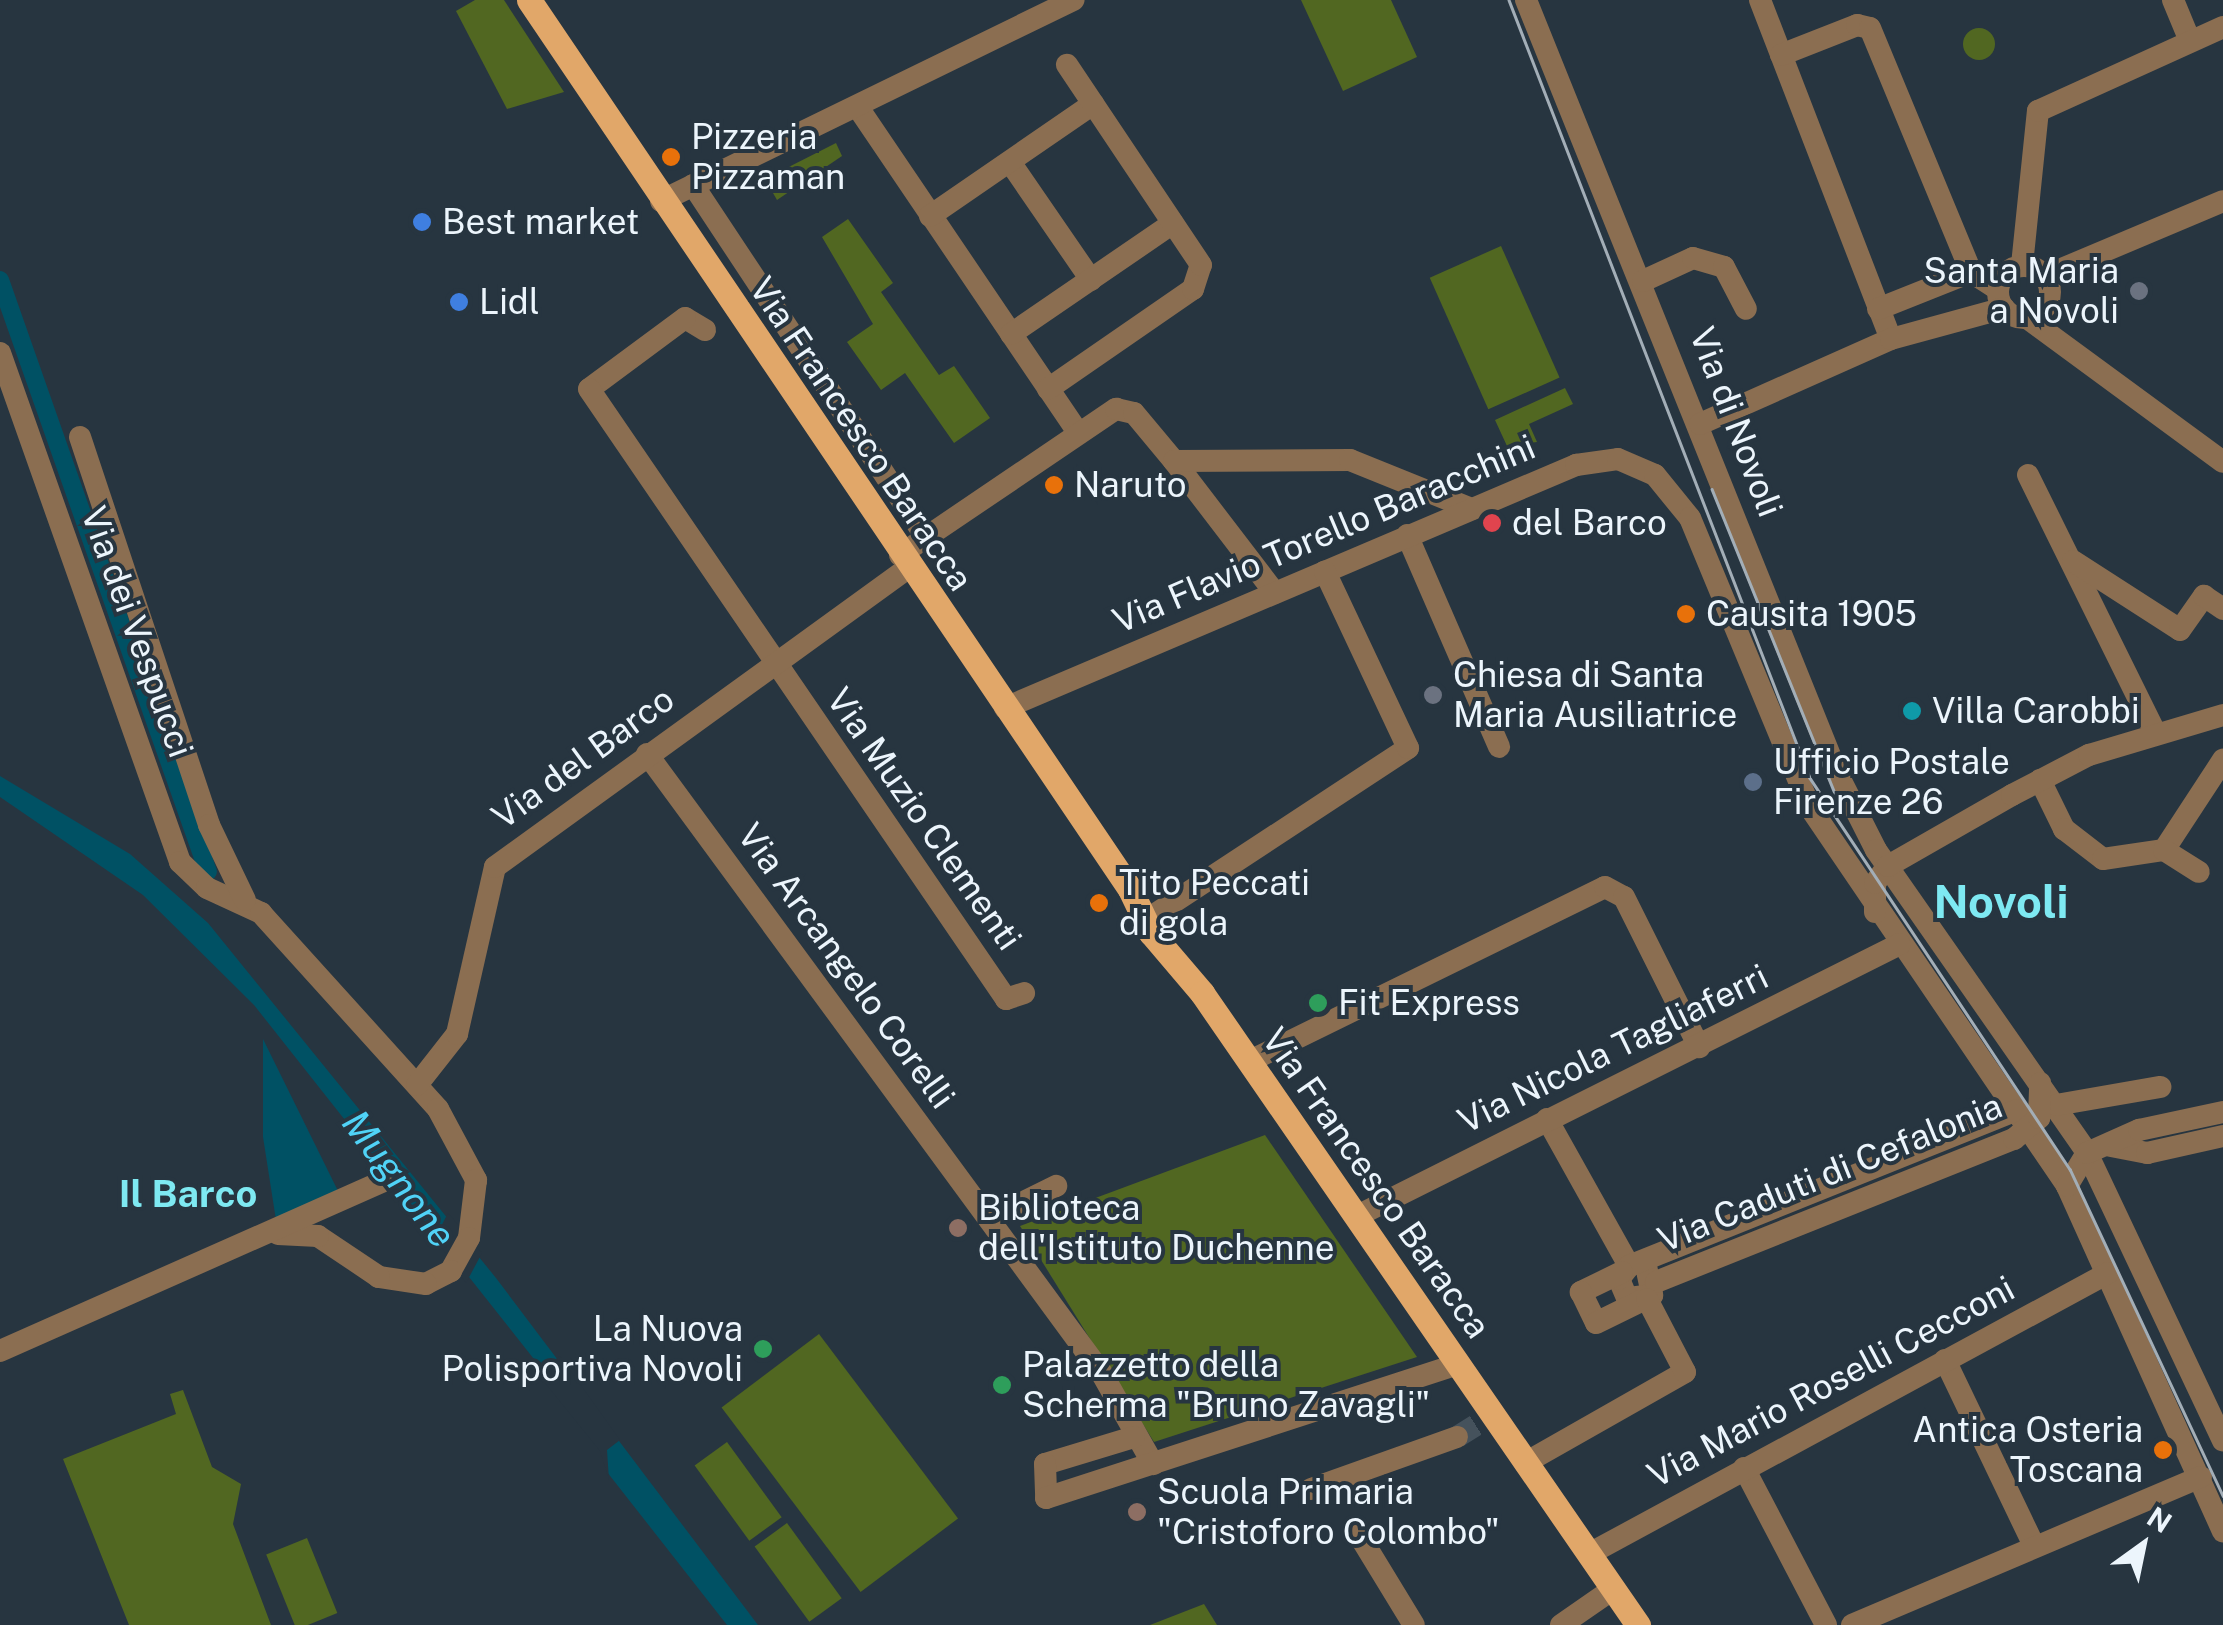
<!DOCTYPE html>
<style>
body{margin:0}
#map{position:relative;width:2223px;height:1625px;overflow:hidden;background:#273540;font-family:"Public Sans",sans-serif}
div>[style]{position:absolute}
.green>*{inset:0;background:#516721;transform-origin:0 0}
.round{border-radius:50%}
.water>*{inset:0;background:#005164}
.pier>*{inset:0;background:#273540}
.canal>*{height:18px;margin:-9px;padding:0 9px;transform-origin:9px;border-radius:9px;background:#005164}
.minor-tunnel>*{height:22px;margin-top:-11px;transform-origin:0;background:repeating-linear-gradient(90deg,#45525c 0 22px,transparent 0 33px)}
.minor>*{height:22px;margin:-11px;padding:0 11px;transform-origin:11px;border-radius:11px;background:#8b6e51}
.minor>.ring{margin:-11px;padding:0;box-sizing:content-box;background:none;border:22px solid #8b6e51;border-radius:50%}
.major>*{height:25px;margin:-12.5px;padding:0 12.5px;transform-origin:12.5px;border-radius:12.5px;background:#e1a769}
.tram>*{height:2.5px;margin:-1.25px;padding:0 1.25px;transform-origin:1.25px;border-radius:1.25px;background:#a3aeb7}
.dots>*{width:28px;height:28px;translate:-50% -50%;box-sizing:border-box;border:5px solid #273540;border-radius:50%}
span{translate:-50% -50%;white-space:nowrap;text-align:center;line-height:1.15;-webkit-text-stroke:8px #273540;paint-order:stroke}
.poi-label{font-size:35px;color:#ecf5fc}
.left{translate:0 -50%;text-align:left}
.right{translate:-100% -50%;text-align:right}
.street-label{font-size:35px;color:#ecf5fc}
.water-label{font-size:38px;color:#50d3f7;font-style:italic}
.neighbourhood-label{font-size:38px;color:#7ee9f2;font-weight:700}
.district-label{font-size:45px;color:#7ee9f2;font-weight:700}
.north{position:absolute;left:2093px;top:1495px;width:100px;height:100px;-webkit-text-stroke:8px #273540;paint-order:stroke;rotate:33deg;font-size:28px;font-weight:700;line-height:40px;text-align:center;color:#ecf5fc}
.north::after{content:'';display:block;margin:auto;width:35px;height:45px;background:#ecf5fc;clip-path:polygon(50% 0,100% 100%,50% 72%,0 100%)}
</style>
<div id="map">
<div class="green">
<i style="clip-path:polygon(475px 0,504px 0,564px 92px,507px 109px,456px 11px)"></i>
<i style="clip-path:polygon(1301px 0,1391px 0,1417px 57px,1343px 91px)"></i>
<i class="round" style="left:1963px;top:28px;width:32px;height:32px"></i>
<i style="clip-path:polygon(836px 143px,842px 156px,777px 200px,765px 179px)"></i>
<i style="clip-path:polygon(848px 219px,893px 283px,881px 292px,939px 375px,954px 366px,990px 418px,954px 443px,905px 373px,881px 390px,847px 342px,873px 324px,822px 237px)"></i>
<i style="left:1501px;top:246px;width:144px;height:78px;rotate:66deg"></i>
<i style="clip-path:polygon(1565px 388px,1573px 404px,1529px 424px,1537px 442px,1507px 446px,1495px 420px)"></i>
<i style="clip-path:polygon(1265px 1135px,1417px 1357px,1154px 1442px,1020px 1226px)"></i>
<i style="left:819px;top:1334px;width:231px;height:122px;rotate:53deg"></i>
<i style="clip-path:polygon(183px 1390px,212px 1467px,241px 1484px,233px 1524px,271px 1625px,129px 1625px,63px 1459px,176px 1414px,170px 1394px)"></i>
<i style="left:727px;top:1442px;width:93px;height:40px;rotate:54deg"></i>
<i style="left:787px;top:1523px;width:93px;height:40px;rotate:54deg"></i>
<i style="left:307px;top:1538px;width:81px;height:44px;rotate:68deg"></i>
<i style="clip-path:polygon(1204px 1604px,1217px 1625px,1150px 1625px)"></i>
</div>
<div class="water">
<i style="clip-path:polygon(0 776px,130px 854px,208px 923px,496px 1278px,758px 1625px,727px 1625px,607px 1472px,605px 1449px,254px 1005px,143px 895px,0 797px)"></i>
<i style="clip-path:polygon(263px 1039px,339px 1193px,276px 1220px,263px 1137px)"></i>
</div>
<div class="pier">
<i style="clip-path:polygon(448px 1213px,482px 1253px,466px 1283px,435px 1238px)"></i>
<i style="clip-path:polygon(560px 1356px,620px 1440px,607px 1450px,609px 1480px,600px 1451px,537px 1373px)"></i>
</div>
<div class="canal">
<i style="left:0;top:280px;width:627px;rotate:70.64deg"></i>
</div>
<div class="minor-tunnel">
<i style="left:1457px;top:1437px;width:25px;rotate:-32deg"></i>
</div>
<div class="minor">
<i style="left:1526px;top:0;width:833px;rotate:68.08deg"></i>
<i style="left:1837px;top:773px;width:86px;rotate:63.1deg"></i>
<i style="left:1876px;top:850px;width:369px;rotate:55.1deg"></i>
<i style="left:2087px;top:1153px;width:318px;rotate:64.7deg"></i>
<i style="left:1760px;top:0;width:363px;rotate:68.9deg"></i>
<i style="left:2173px;top:0;width:44px;rotate:67.5deg"></i>
<i style="left:1781px;top:55px;width:82px;rotate:-21.5deg"></i>
<i style="left:1857px;top:25px;width:13px;rotate:13deg"></i>
<i style="left:1870px;top:28px;width:264px;rotate:67.5deg"></i>
<i style="left:1971px;top:272px;width:31px;rotate:33deg"></i>
<i style="left:857px;top:106px;width:395px;rotate:55.9deg"></i>
<i style="left:1010px;top:162px;width:143px;rotate:55.5deg"></i>
<i style="left:693px;top:185px;width:424px;rotate:56.5deg"></i>
<i style="left:661px;top:201px;width:459px;rotate:-26deg"></i>
<i style="left:930px;top:216px;width:198px;rotate:-34.5deg"></i>
<i style="left:2022px;top:265px;width:155px;rotate:-84.1deg"></i>
<i style="left:2038px;top:111px;width:203px;rotate:-24.4deg"></i>
<i class="ring" style="left:1998px;top:266px;width:30px;height:30px"></i>
<i style="left:2045px;top:276px;width:193px;rotate:-22.8deg"></i>
<i style="left:1643px;top:281px;width:55px;rotate:-24.7deg"></i>
<i style="left:1693px;top:258px;width:32px;rotate:16deg"></i>
<i style="left:1724px;top:267px;width:47px;rotate:62.4deg"></i>
<i style="left:1878px;top:309px;width:100px;rotate:-21.7deg"></i>
<i style="left:2027px;top:318px;width:243px;rotate:36.3deg"></i>
<i style="left:705px;top:330px;width:23px;rotate:-149deg"></i>
<i style="left:685px;top:318px;width:119px;rotate:143.5deg"></i>
<i style="left:589px;top:389px;width:739px;rotate:55.64deg"></i>
<i style="left:1006px;top:999px;width:19px;rotate:-18deg"></i>
<i style="left:1011px;top:334px;width:196px;rotate:-34.4deg"></i>
<i style="left:0;top:353px;width:540px;rotate:70.52deg"></i>
<i style="left:180px;top:862px;width:37px;rotate:44deg"></i>
<i style="left:207px;top:888px;width:60px;rotate:24.8deg"></i>
<i style="left:261px;top:913px;width:264px;rotate:47.9deg"></i>
<i style="left:438px;top:1109px;width:81px;rotate:61.8deg"></i>
<i style="left:476px;top:1180px;width:58px;rotate:96.9deg"></i>
<i style="left:469px;top:1238px;width:38px;rotate:119deg"></i>
<i style="left:451px;top:1271px;width:28px;rotate:153deg"></i>
<i style="left:426px;top:1284px;width:48px;rotate:-171.5deg"></i>
<i style="left:379px;top:1277px;width:73px;rotate:-146.1deg"></i>
<i style="left:318px;top:1236px;width:40px;rotate:-177.1deg"></i>
<i style="left:1048px;top:389px;width:176px;rotate:-34.6deg"></i>
<i style="left:1193px;top:289px;width:25px;rotate:-72deg"></i>
<i style="left:1201px;top:265px;width:241px;rotate:-123.8deg"></i>
<i style="left:1700px;top:424px;width:209px;rotate:-24deg"></i>
<i style="left:1891px;top:339px;width:117px;rotate:-15.3deg"></i>
<i style="left:80px;top:437px;width:409px;rotate:71.6deg"></i>
<i style="left:209px;top:825px;width:83px;rotate:64.4deg"></i>
<i style="left:1174px;top:461px;width:166px;rotate:52.6deg"></i>
<i style="left:2028px;top:475px;width:289px;rotate:63.7deg"></i>
<i style="left:1407px;top:535px;width:231px;rotate:66.5deg"></i>
<i style="left:900px;top:555px;width:261px;rotate:-34.1deg"></i>
<i style="left:1116px;top:409px;width:18px;rotate:13deg"></i>
<i style="left:1134px;top:413px;width:62px;rotate:50.2deg"></i>
<i style="left:1174px;top:461px;width:176px;rotate:-0.3deg"></i>
<i style="left:1350px;top:460px;width:131px;rotate:22deg"></i>
<i style="left:2073px;top:561px;width:127px;rotate:32.8deg"></i>
<i style="left:2180px;top:630px;width:42px;rotate:-54.8deg"></i>
<i style="left:2204px;top:596px;width:23px;rotate:34deg"></i>
<i style="left:1005px;top:708px;width:621px;rotate:-23.05deg"></i>
<i style="left:1576px;top:465px;width:42px;rotate:-8.1deg"></i>
<i style="left:1618px;top:459px;width:40px;rotate:23.4deg"></i>
<i style="left:1655px;top:475px;width:55px;rotate:50.9deg"></i>
<i style="left:1690px;top:518px;width:312px;rotate:67.5deg"></i>
<i style="left:1809px;top:806px;width:459px;rotate:55.8deg"></i>
<i style="left:2067px;top:1186px;width:379px;rotate:65.7deg"></i>
<i style="left:647px;top:754px;width:767px;rotate:53.7deg"></i>
<i style="left:1101px;top:1372px;width:106px;rotate:60.5deg"></i>
<i style="left:2040px;top:780px;width:55px;rotate:63.9deg"></i>
<i style="left:2064px;top:829px;width:49px;rotate:37.6deg"></i>
<i style="left:2103px;top:859px;width:62px;rotate:-8.4deg"></i>
<i style="left:2164px;top:850px;width:108px;rotate:-56.8deg"></i>
<i style="left:2164px;top:850px;width:41px;rotate:32.2deg"></i>
<i style="left:1875px;top:912px;width:29px;rotate:-90deg"></i>
<i style="left:1875px;top:883px;width:21px;rotate:-53deg"></i>
<i style="left:1888px;top:866px;width:143px;rotate:-29.8deg"></i>
<i style="left:2012px;top:795px;width:87px;rotate:-27.5deg"></i>
<i style="left:2089px;top:755px;width:140px;rotate:-16.6deg"></i>
<i style="left:1154px;top:915px;width:304px;rotate:-33.3deg"></i>
<i style="left:1408px;top:748px;width:195px;rotate:-115.2deg"></i>
<i style="left:1250px;top:1061px;width:395px;rotate:-26.1deg"></i>
<i style="left:1605px;top:887px;width:21px;rotate:28deg"></i>
<i style="left:1624px;top:897px;width:168px;rotate:63.4deg"></i>
<i style="left:417px;top:1085px;width:65px;rotate:-51.9deg"></i>
<i style="left:457px;top:1034px;width:171px;rotate:-77.2deg"></i>
<i style="left:495px;top:867px;width:510px;rotate:-35.9deg"></i>
<i style="left:2056px;top:1105px;width:106px;rotate:-9.8deg"></i>
<i style="left:1547px;top:1119px;width:168px;rotate:60.8deg"></i>
<i style="left:2111px;top:1146px;width:37px;rotate:11deg"></i>
<i style="left:2147px;top:1153px;width:78px;rotate:-12.6deg"></i>
<i style="left:2067px;top:1186px;width:39px;rotate:-59deg"></i>
<i style="left:2087px;top:1153px;width:57px;rotate:-23.9deg"></i>
<i style="left:2139px;top:1130px;width:86px;rotate:-12.1deg"></i>
<i style="left:1357px;top:1216px;width:607px;rotate:-26.61deg"></i>
<i style="left:989px;top:1219px;width:75px;rotate:-26.2deg"></i>
<i style="left:1646px;top:1266px;width:30px;rotate:78deg"></i>
<i style="left:1652px;top:1295px;width:25px;rotate:173deg"></i>
<i style="left:1627px;top:1298px;width:21px;rotate:-113deg"></i>
<i style="left:1619px;top:1279px;width:16px;rotate:-52deg"></i>
<i style="left:1629px;top:1266px;width:418px;rotate:-21.9deg"></i>
<i style="left:1622px;top:1272px;width:46px;rotate:154deg"></i>
<i style="left:1581px;top:1292px;width:34px;rotate:64deg"></i>
<i style="left:1596px;top:1323px;width:50px;rotate:-26.1deg"></i>
<i style="left:1656px;top:1282px;width:386px;rotate:-21.8deg"></i>
<i style="left:2014px;top:1139px;width:33px;rotate:-40deg"></i>
<i style="left:2039px;top:1118px;width:35px;rotate:-88deg"></i>
<i style="left:0;top:1351px;width:418px;rotate:-23.9deg"></i>
<i style="left:1945px;top:1360px;width:206px;rotate:64.4deg"></i>
<i style="left:1134px;top:1437px;width:93px;rotate:163.1deg"></i>
<i style="left:1045px;top:1464px;width:34px;rotate:88deg"></i>
<i style="left:1046px;top:1498px;width:434px;rotate:-18deg"></i>
<i style="left:1525px;top:1463px;width:184px;rotate:-29.6deg"></i>
<i style="left:1685px;top:1372px;width:82px;rotate:-117.5deg"></i>
<i style="left:1744px;top:1468px;width:177px;rotate:62.4deg"></i>
<i style="left:1311px;top:1489px;width:155px;rotate:-19.6deg"></i>
<i style="left:1359px;top:1535px;width:105px;rotate:58.6deg"></i>
<i style="left:1589px;top:1554px;width:590px;rotate:-28.43deg"></i>
<i style="left:1561px;top:1625px;width:63px;rotate:-34.7deg"></i>
<i style="left:1852px;top:1625px;width:379px;rotate:-23deg"></i>
</div>
<div class="major">
<i style="left:529px;top:0;width:1073px;rotate:55.94deg"></i>
<i style="left:1130px;top:889px;width:49px;rotate:64.5deg"></i>
<i style="left:1151px;top:933px;width:79px;rotate:49.6deg"></i>
<i style="left:1202px;top:993px;width:768px;rotate:55.4deg"></i>
</div>
<div class="tram">
<i style="left:1509px;top:0;width:834px;rotate:68.85deg"></i>
<i style="left:1810px;top:778px;width:470px;rotate:56.4deg"></i>
<i style="left:2070px;top:1169px;width:361px;rotate:64.9deg"></i>
<i style="left:1712px;top:489px;width:345px;rotate:68deg"></i>
</div>
<div class="dots">
<i style="left:671px;top:157px;background:#e8710a"></i>
<i style="left:422px;top:222px;background:#3f7fe0"></i>
<i style="left:2139px;top:291px;background:#6b7280"></i>
<i style="left:459px;top:302px;background:#3f7fe0"></i>
<i style="left:1054px;top:485px;background:#e8710a"></i>
<i style="left:1492px;top:523px;background:#e0444e"></i>
<i style="left:1686px;top:614px;background:#e8710a"></i>
<i style="left:1433px;top:695px;background:#6b7280"></i>
<i style="left:1912px;top:711px;background:#0f9aa8"></i>
<i style="left:1753px;top:782px;background:#5c6f8a"></i>
<i style="left:1099px;top:903px;background:#e8710a"></i>
<i style="left:1318px;top:1003px;background:#2e9e5b"></i>
<i style="left:958px;top:1228px;background:#8d6e63"></i>
<i style="left:763px;top:1349px;background:#2e9e5b"></i>
<i style="left:1002px;top:1385px;background:#2e9e5b"></i>
<i style="left:2163px;top:1450px;background:#e8710a"></i>
<i style="left:1137px;top:1512px;background:#8d6e63"></i>
</div>
<div class="poi-label">
<span class="left" style="left:691px;top:157px">Pizzeria<br>Pizzaman</span>
<span class="left" style="left:442px;top:222px">Best market</span>
<span class="right" style="left:2119px;top:291px">Santa Maria<br>a Novoli</span>
<span class="left" style="left:479px;top:302px">Lidl</span>
<span class="left" style="left:1074px;top:485px">Naruto</span>
<span class="left" style="left:1512px;top:523px">del Barco</span>
<span class="left" style="left:1706px;top:614px">Causita 1905</span>
<span class="left" style="left:1453px;top:695px">Chiesa di Santa<br>Maria Ausiliatrice</span>
<span class="left" style="left:1932px;top:711px">Villa Carobbi</span>
<span class="left" style="left:1773px;top:782px">Ufficio Postale<br>Firenze 26</span>
<span class="left" style="left:1119px;top:903px">Tito Peccati<br>di gola</span>
<span class="left" style="left:1338px;top:1003px">Fit Express</span>
<span class="left" style="left:978px;top:1228px">Biblioteca<br>dell'Istituto Duchenne</span>
<span class="right" style="left:743px;top:1349px">La Nuova<br>Polisportiva Novoli</span>
<span class="left" style="left:1022px;top:1385px">Palazzetto della<br>Scherma "Bruno Zavagli"</span>
<span class="right" style="left:2143px;top:1450px">Antica Osteria<br>Toscana</span>
<span class="left" style="left:1157px;top:1512px">Scuola Primaria<br>"Cristoforo Colombo"</span>
</div>
<div class="street-label">
<span style="left:1736px;top:422px;rotate:69deg">Via di Novoli</span>
<span style="left:861px;top:434px;rotate:56deg">Via Francesco Baracca</span>
<span style="left:1324px;top:534px;rotate:-23deg">Via Flavio Torello Baracchini</span>
<span style="left:137px;top:632px;rotate:70deg">Via dei Vespucci</span>
<span style="left:583px;top:758px;rotate:-36deg">Via del Barco</span>
<span style="left:924px;top:819px;rotate:55deg">Via Muzio Clementi</span>
<span style="left:846px;top:966px;rotate:54deg">Via Arcangelo Corelli</span>
<span style="left:1613px;top:1049px;rotate:-26deg">Via Nicola Tagliaferri</span>
<span style="left:1830px;top:1173px;rotate:-22deg">Via Caduti di Cefalonia</span>
<span style="left:1376px;top:1183px;rotate:55deg">Via Francesco Baracca</span>
<span style="left:1831px;top:1382px;rotate:-28deg">Via Mario Roselli Cecconi</span>
</div>
<div class="water-label">
<span style="left:399px;top:1179px;rotate:53deg">Mugnone</span>
</div>
<div class="neighbourhood-label">
<span style="left:188px;top:1194px">Il Barco</span>
</div>
<div class="district-label">
<span style="left:2001px;top:902px">Novoli</span>
</div>
<div class="north">N</div>
</div>
